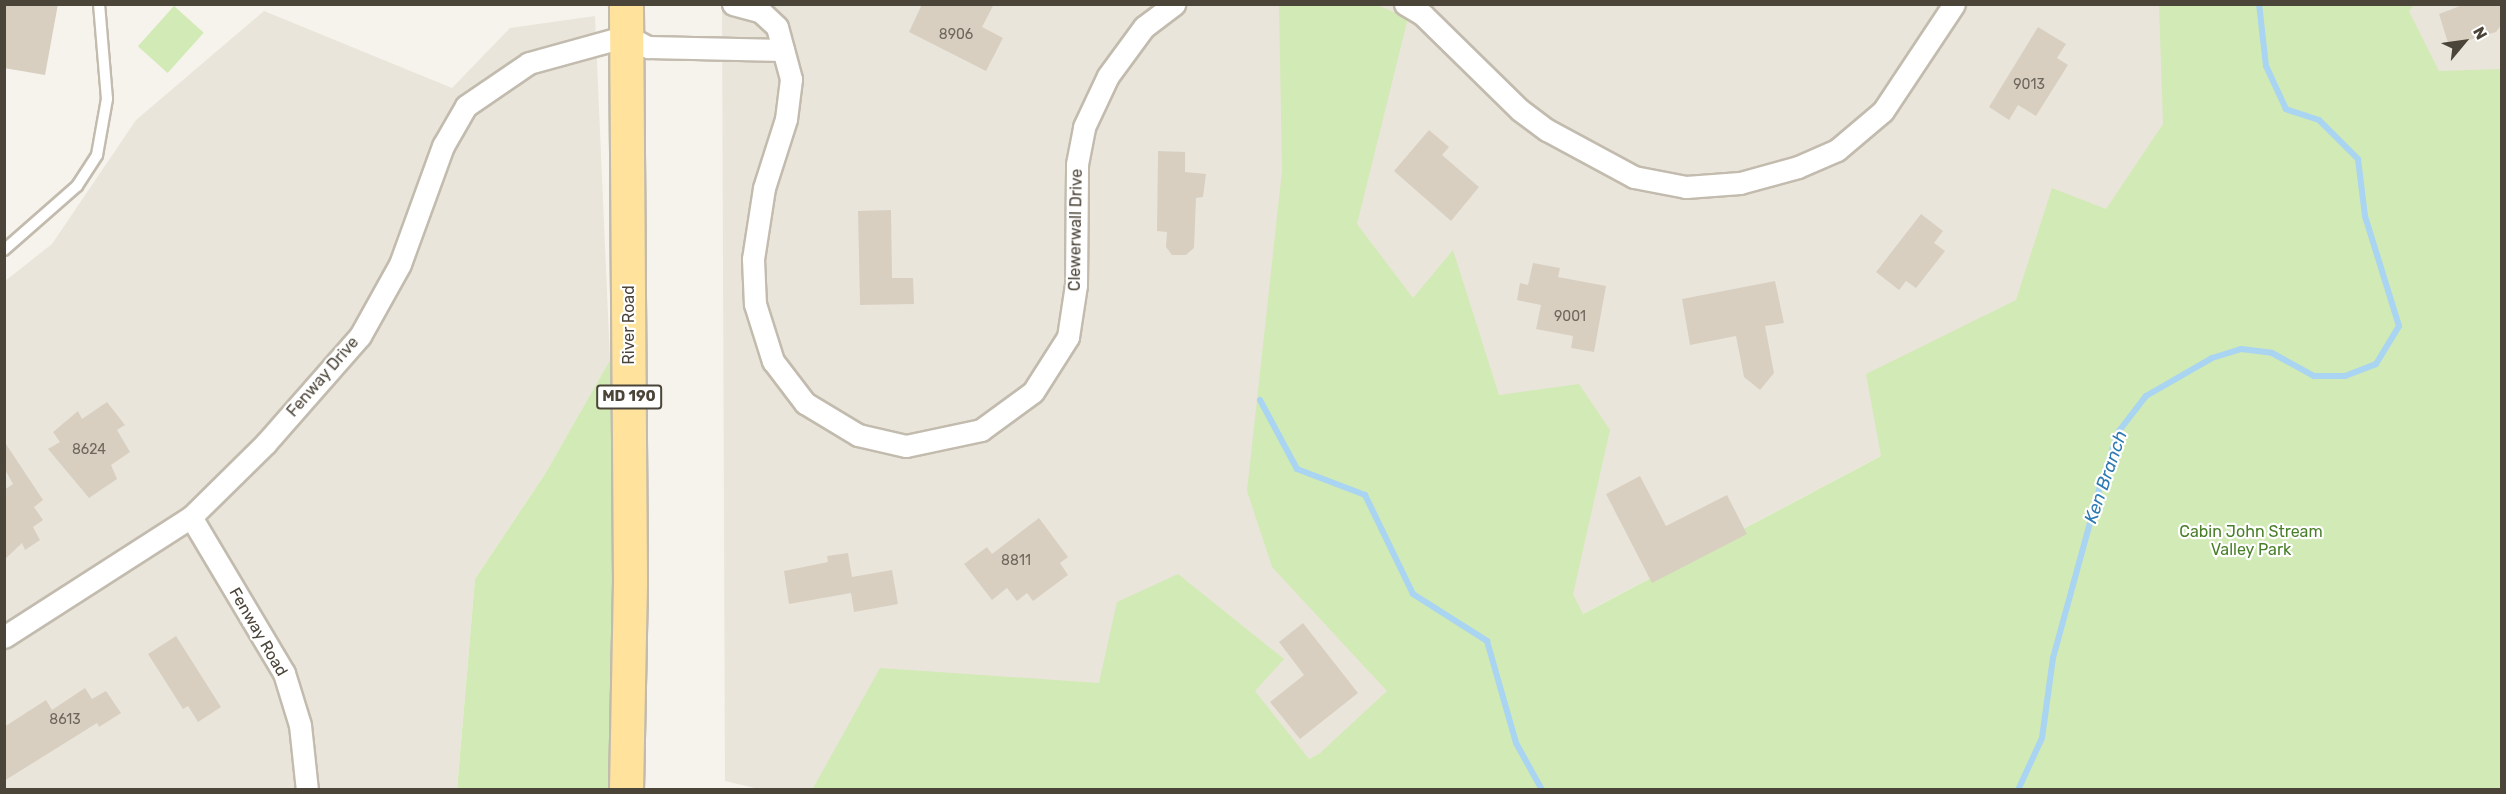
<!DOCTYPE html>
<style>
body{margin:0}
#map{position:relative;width:2506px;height:794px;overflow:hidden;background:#f6f3ec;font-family:Rubik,sans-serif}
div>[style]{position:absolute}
.residential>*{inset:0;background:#eae5da}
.green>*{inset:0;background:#d2eab5;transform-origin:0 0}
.stream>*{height:6px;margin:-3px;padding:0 3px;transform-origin:3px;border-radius:3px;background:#a9d4f2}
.building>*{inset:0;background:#d8cfc1}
.roads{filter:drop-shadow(2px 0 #c2bbae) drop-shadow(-2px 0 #c2bbae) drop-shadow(0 2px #c2bbae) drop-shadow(0 -2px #c2bbae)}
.service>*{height:10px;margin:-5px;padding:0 5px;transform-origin:5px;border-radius:5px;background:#fff}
.minor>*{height:21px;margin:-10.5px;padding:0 10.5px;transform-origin:10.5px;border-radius:10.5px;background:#fff}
.primary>*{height:33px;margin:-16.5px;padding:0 16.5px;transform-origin:16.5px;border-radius:16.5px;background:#ffe39c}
span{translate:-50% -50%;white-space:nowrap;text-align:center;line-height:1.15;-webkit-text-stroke:4.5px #fff;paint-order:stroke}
.number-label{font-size:14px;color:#6e675b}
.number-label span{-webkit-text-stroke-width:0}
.shield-label span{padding:2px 4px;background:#fff;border:2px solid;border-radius:4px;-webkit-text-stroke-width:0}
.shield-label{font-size:15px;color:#4b4439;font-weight:700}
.street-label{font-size:16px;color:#4b4439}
.park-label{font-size:16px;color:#4a7f2a}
.water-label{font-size:18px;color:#2e7ab2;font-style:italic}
.frame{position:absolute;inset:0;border:6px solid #4b4439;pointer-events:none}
.north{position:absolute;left:2434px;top:12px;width:60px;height:60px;-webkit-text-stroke:4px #fff;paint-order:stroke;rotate:61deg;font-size:16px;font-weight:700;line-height:24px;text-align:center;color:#4b4439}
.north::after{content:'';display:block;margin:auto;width:21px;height:27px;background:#4b4439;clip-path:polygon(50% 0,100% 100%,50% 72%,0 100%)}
</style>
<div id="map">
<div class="residential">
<i style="clip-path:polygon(722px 5px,2501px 5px,2501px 192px,2479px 139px,1252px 789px,759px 789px,725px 781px)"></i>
<i style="clip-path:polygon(264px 11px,452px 88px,510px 28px,595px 16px,610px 360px,545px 474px,475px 579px,457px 789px,5px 790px,5px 281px,52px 244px,136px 120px)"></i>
</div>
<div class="green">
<i style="clip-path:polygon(1279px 5px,1377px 5px,1408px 18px,1357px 224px,1413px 298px,1453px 250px,1499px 395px,1579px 384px,1610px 430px,1573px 594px,1583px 614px,1881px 456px,1866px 374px,2016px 300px,2052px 188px,2106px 209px,2163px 124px,2159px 5px,2414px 5px,2409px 11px,2439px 71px,2501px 69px,2501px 789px,812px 790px,880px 668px,1099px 683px,1117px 602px,1178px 574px,1284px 659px,1255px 691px,1309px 759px,1320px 753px,1387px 691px,1272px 567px,1247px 491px,1282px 171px)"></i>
<i style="left:174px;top:6px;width:40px;height:54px;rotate:42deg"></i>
<i style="clip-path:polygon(610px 360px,630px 582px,626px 789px,457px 790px,475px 579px,545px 474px)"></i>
</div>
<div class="stream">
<i style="left:1260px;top:400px;width:78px;rotate:61.8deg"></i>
<i style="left:1297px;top:469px;width:73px;rotate:20.9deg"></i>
<i style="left:1365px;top:495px;width:110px;rotate:64.1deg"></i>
<i style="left:1413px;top:594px;width:88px;rotate:32.4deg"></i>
<i style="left:1487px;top:641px;width:106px;rotate:74.1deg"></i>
<i style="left:1516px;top:743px;width:54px;rotate:61deg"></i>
<i style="left:2018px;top:790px;width:57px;rotate:-65.2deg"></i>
<i style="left:2042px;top:738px;width:81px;rotate:-82.2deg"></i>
<i style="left:2053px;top:658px;width:186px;rotate:-74.7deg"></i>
<i style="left:2102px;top:479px;width:51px;rotate:-70.5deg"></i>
<i style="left:2119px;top:431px;width:44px;rotate:-52.4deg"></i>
<i style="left:2146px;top:396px;width:76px;rotate:-29.9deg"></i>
<i style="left:2212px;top:358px;width:30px;rotate:-17deg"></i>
<i style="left:2241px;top:349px;width:31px;rotate:7deg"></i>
<i style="left:2272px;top:353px;width:48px;rotate:28.7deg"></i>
<i style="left:2314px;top:376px;width:31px"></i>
<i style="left:2345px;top:376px;width:33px;rotate:-21deg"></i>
<i style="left:2376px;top:364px;width:44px;rotate:-58.8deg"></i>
<i style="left:2399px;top:326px;width:115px;rotate:-107.2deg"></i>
<i style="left:2365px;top:216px;width:57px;rotate:-97deg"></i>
<i style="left:2358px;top:159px;width:55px;rotate:-135deg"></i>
<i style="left:2319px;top:120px;width:35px;rotate:-162deg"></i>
<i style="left:2286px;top:109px;width:47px;rotate:-114.9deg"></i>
<i style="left:2266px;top:66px;width:62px;rotate:-96.4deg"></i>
</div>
<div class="building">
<i style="clip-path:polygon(4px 4px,58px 4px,45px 75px,4px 68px)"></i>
<i style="clip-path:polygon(922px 4px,994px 4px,982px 27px,1003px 38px,986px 71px,909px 32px)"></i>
<i style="clip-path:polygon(2465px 4px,2502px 4px,2502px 24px,2496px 32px,2449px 46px,2439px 14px)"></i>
<i style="clip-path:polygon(2038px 27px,2066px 44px,2057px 58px,2068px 65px,2036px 116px,2018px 105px,2009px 120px,1989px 107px)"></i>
<i style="clip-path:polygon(1429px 130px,1449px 147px,1442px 155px,1479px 187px,1451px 221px,1394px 171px)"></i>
<i style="clip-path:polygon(1158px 151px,1185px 152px,1185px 172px,1206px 174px,1203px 197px,1196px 198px,1194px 248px,1186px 255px,1172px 255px,1166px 247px,1167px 232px,1157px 231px)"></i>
<i style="clip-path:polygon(891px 210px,892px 278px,913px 278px,914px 304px,860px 305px,858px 211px)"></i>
<i style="clip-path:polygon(1921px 214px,1943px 231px,1934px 243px,1945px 251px,1916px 288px,1906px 281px,1899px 290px,1876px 272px)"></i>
<i style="clip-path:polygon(1533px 263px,1560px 268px,1558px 277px,1606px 286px,1594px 352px,1571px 348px,1573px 336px,1536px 329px,1541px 305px,1517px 300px,1520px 283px,1528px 285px)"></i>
<i style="clip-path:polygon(1775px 281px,1784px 323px,1765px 326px,1774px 373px,1760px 390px,1744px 377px,1736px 336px,1690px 345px,1682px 299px)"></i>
<i style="clip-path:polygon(107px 402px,125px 425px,117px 430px,130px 452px,111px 465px,117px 479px,89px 498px,48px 449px,60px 442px,53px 432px,78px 411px,82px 419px)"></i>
<i style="clip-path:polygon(4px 441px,43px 500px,34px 507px,43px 520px,33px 527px,40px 540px,25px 550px,22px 543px,4px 560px,4px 490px,13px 484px,4px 468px)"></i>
<i style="clip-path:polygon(1640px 476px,1666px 526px,1727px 495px,1747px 534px,1652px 583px,1606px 494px)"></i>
<i style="clip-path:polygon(1039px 518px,1068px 557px,1060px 563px,1068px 575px,1033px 601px,1027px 593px,1017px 601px,1007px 588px,992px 600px,964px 564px,987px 547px,992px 554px)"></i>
<i style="clip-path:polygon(848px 553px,852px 577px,892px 570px,898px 604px,854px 612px,851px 593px,789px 604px,784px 571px,828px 562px,827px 556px)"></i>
<i style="clip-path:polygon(1303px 623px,1358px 693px,1300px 739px,1270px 702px,1304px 675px,1279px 642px)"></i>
<i style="clip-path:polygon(176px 636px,221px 707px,198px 722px,188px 706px,183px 709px,148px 654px)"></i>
<i style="clip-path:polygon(85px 688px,92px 699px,106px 691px,121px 713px,99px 727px,97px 723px,4px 781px,4px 727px,46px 700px,52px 710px)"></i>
</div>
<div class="roads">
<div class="service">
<i style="left:4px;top:250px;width:97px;rotate:-41.2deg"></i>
<i style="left:77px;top:186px;width:37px;rotate:-57deg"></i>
<i style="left:97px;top:155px;width:57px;rotate:-79.9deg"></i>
<i style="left:107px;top:99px;width:95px;rotate:-94.8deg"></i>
</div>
<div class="minor">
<i style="left:733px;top:4px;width:28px;rotate:15deg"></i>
<i style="left:760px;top:11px;width:23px;rotate:43deg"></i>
<i style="left:777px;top:27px;width:54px;rotate:74.9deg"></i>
<i style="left:791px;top:79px;width:40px;rotate:97.1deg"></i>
<i style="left:786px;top:119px;width:72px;rotate:107.7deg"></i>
<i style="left:764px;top:188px;width:72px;rotate:98.8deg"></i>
<i style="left:753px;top:259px;width:45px;rotate:87.5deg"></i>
<i style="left:755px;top:304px;width:60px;rotate:72.5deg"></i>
<i style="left:773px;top:361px;width:53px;rotate:52.7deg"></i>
<i style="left:805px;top:403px;width:62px;rotate:31.1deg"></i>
<i style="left:858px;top:435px;width:49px;rotate:12.9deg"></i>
<i style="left:906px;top:446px;width:77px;rotate:-12deg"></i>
<i style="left:981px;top:430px;width:64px;rotate:-36.2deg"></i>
<i style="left:1033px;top:392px;width:65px;rotate:-57.5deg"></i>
<i style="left:1068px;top:337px;width:53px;rotate:-81.3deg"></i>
<i style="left:1076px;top:285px;width:121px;rotate:-89.5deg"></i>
<i style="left:1077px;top:164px;width:38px;rotate:-79deg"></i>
<i style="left:1084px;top:127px;width:56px;rotate:-64.8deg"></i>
<i style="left:1108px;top:76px;width:61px;rotate:-53.7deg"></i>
<i style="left:1144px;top:27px;width:38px;rotate:-37deg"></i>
<i style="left:1405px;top:4px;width:21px;rotate:31deg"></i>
<i style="left:1423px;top:15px;width:136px;rotate:44.4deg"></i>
<i style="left:1520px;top:110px;width:34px;rotate:37deg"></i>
<i style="left:1547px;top:130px;width:99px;rotate:28.4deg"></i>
<i style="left:1634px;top:177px;width:53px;rotate:10.9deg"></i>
<i style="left:1686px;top:187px;width:54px;rotate:-4.2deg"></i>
<i style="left:1740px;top:183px;width:60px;rotate:-15.4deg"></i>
<i style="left:1798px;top:167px;width:43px;rotate:-23.6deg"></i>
<i style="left:1837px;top:150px;width:60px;rotate:-40.3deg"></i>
<i style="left:1883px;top:111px;width:128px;rotate:-56.4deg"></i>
<i style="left:191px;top:517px;width:182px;rotate:59.2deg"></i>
<i style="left:284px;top:673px;width:54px;rotate:72.9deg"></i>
<i style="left:300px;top:725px;width:65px;rotate:83.9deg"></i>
<i style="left:4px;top:637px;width:222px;rotate:-32.7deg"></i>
<i style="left:191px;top:517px;width:105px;rotate:-44.6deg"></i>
<i style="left:266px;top:443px;width:142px;rotate:-48.7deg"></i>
<i style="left:360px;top:336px;width:82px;rotate:-60.9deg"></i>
<i style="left:400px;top:264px;width:126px;rotate:-70deg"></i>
<i style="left:443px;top:146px;width:46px;rotate:-60.1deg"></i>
<i style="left:466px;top:106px;width:76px;rotate:-34.3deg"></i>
<i style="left:529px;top:63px;width:102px;rotate:-15.4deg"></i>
<i style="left:627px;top:36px;width:24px;rotate:28deg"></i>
<i style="left:648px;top:47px;width:135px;rotate:1.3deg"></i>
</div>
<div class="primary">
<i style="left:626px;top:790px;width:208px;rotate:-88.9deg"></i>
<i style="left:630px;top:582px;width:578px;rotate:-90.4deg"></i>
</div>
</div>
<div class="number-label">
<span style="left:956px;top:35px">8906</span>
<span style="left:2029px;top:85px">9013</span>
<span style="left:1570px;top:317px">9001</span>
<span style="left:89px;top:450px">8624</span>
<span style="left:1016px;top:561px">8811</span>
<span style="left:65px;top:720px">8613</span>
</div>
<div class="shield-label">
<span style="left:629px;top:397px">MD 190</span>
</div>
<div class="street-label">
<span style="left:1076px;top:230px;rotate:-89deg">Clewerwall Drive</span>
<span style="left:629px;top:325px;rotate:-90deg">River Road</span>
<span style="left:323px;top:377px;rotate:-49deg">Fenway Drive</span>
<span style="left:258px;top:632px;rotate:60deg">Fenway Road</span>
</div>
<div class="park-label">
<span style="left:2251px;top:541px">Cabin John Stream<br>Valley Park</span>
</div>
<div class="water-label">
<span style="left:2106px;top:477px;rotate:-71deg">Ken Branch</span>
</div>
<div class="frame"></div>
<div class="north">N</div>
</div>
